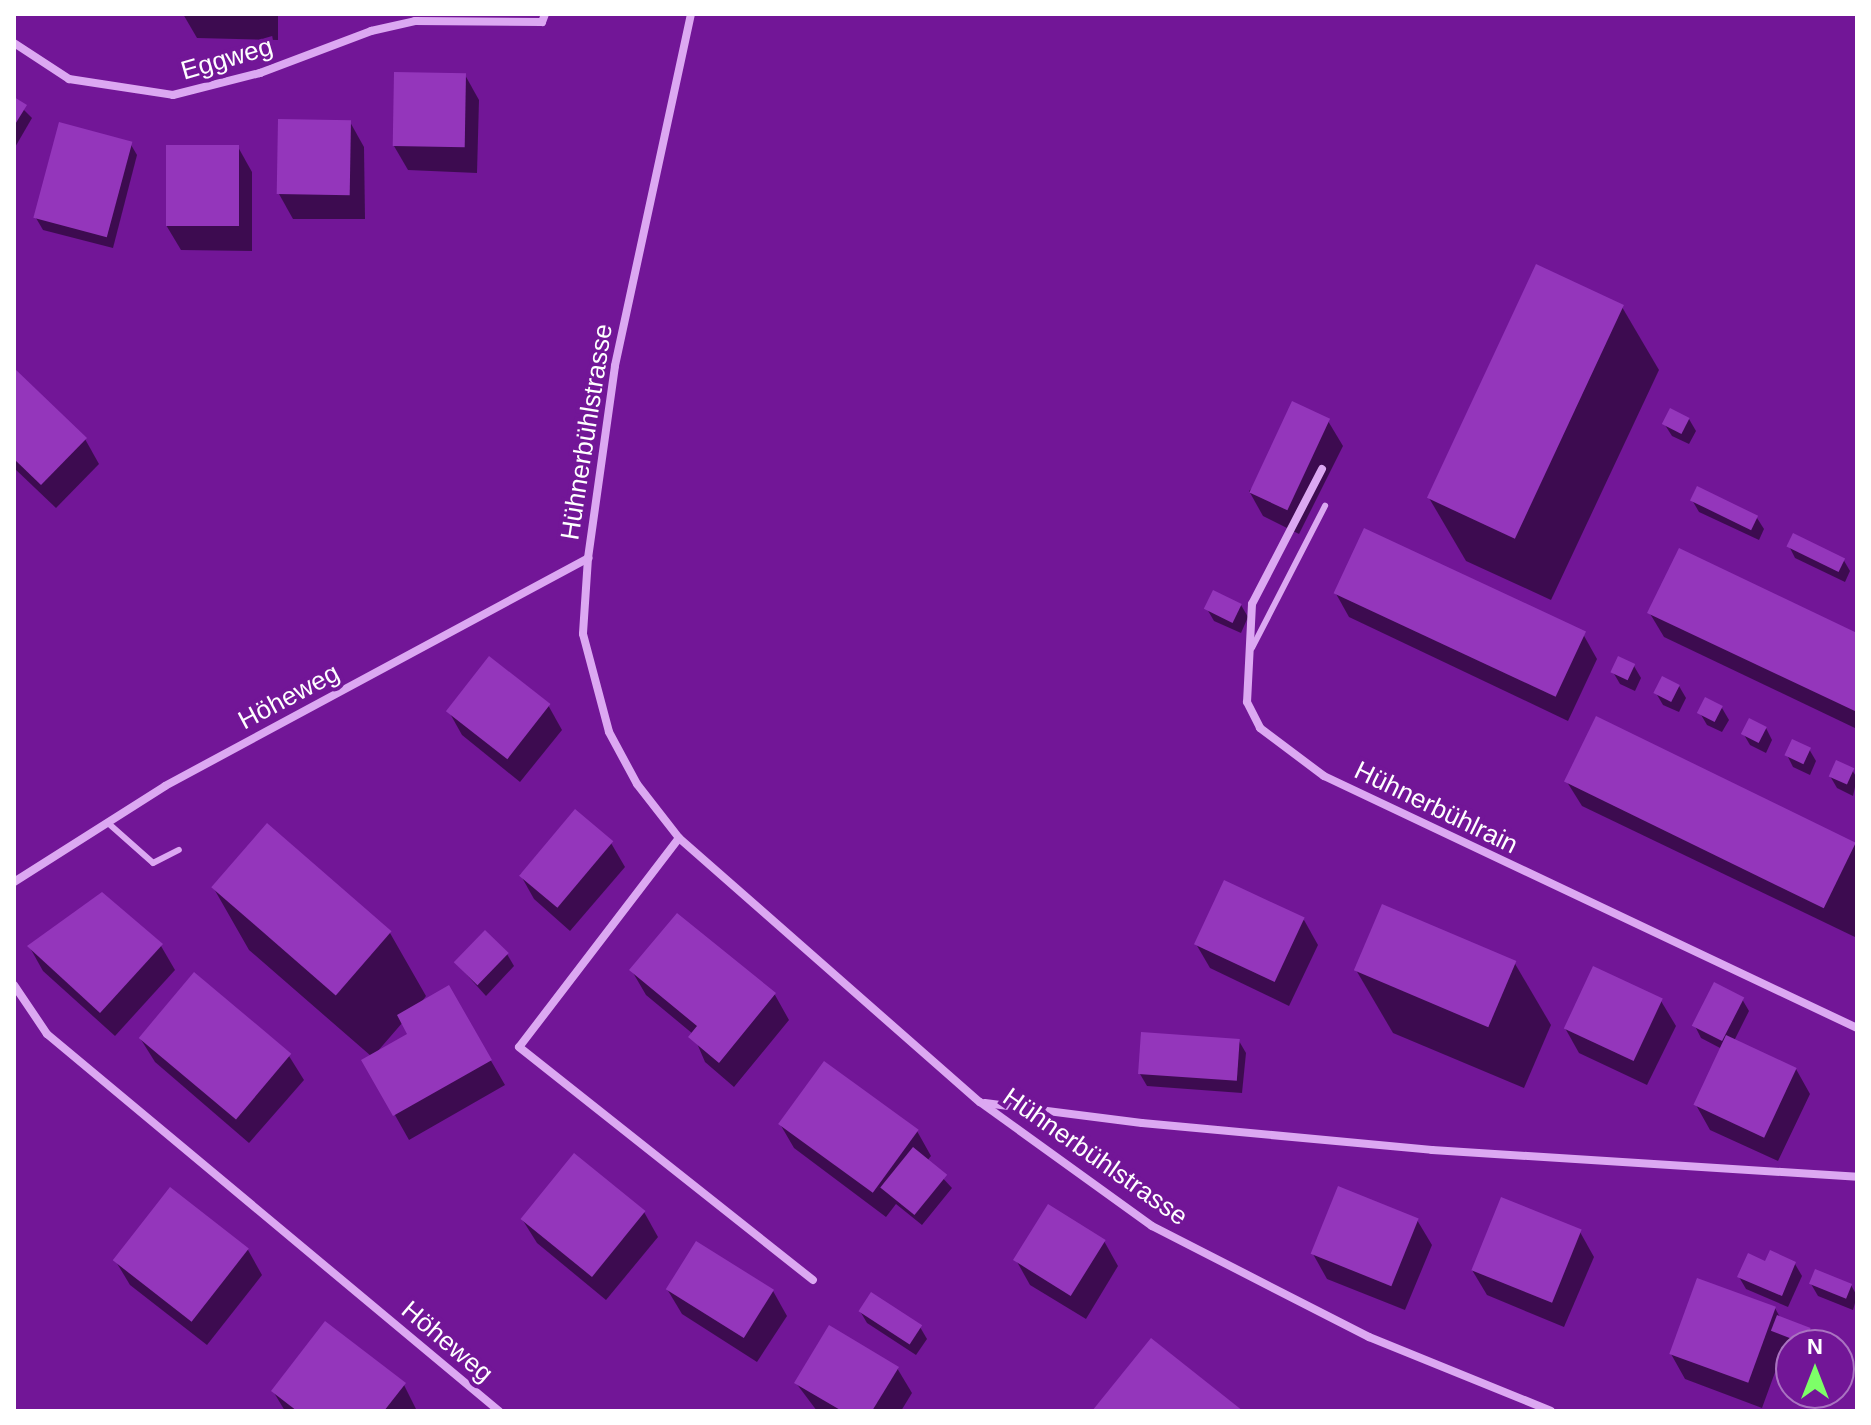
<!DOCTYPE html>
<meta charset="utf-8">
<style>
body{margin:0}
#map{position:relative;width:1871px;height:1425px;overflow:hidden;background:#721697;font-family:Helvetica,sans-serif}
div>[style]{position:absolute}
.shadow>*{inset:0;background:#0007}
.building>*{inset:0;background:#9436bb;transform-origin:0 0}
.service>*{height:6px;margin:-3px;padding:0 3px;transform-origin:3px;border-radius:3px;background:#dca8f2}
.minor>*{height:8px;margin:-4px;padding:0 4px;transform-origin:4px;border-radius:4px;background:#dca8f2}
span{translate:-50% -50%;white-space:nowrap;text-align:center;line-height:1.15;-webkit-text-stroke:8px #721697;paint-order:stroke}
.street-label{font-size:26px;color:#fff}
.frame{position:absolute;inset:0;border:16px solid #fff;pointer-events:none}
.north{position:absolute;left:1775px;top:1329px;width:80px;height:80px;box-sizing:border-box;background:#721697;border:2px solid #aa73c1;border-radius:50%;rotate:0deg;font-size:22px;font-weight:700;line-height:32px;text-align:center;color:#fff}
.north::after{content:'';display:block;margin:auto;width:28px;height:36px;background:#7dff68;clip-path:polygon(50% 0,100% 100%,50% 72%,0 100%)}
</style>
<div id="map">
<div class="shadow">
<i style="clip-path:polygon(183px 14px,278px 14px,278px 40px,197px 38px)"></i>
<i style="clip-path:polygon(465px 75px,479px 100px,477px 173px,408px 170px,394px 146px)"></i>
<i style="clip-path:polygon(14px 100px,32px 118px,14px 149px)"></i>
<i style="clip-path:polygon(350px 122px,364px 147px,365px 219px,293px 219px,279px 194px)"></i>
<i style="clip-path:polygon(130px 143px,137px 155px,113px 248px,43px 230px,36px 218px)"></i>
<i style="clip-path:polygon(238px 147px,252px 172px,252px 251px,181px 250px,166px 225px)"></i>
<i style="clip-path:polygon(1622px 307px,1659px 370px,1551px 600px,1466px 561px,1429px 498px)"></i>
<i style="clip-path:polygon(14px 371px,85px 439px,99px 464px,56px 508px,14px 468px)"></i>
<i style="clip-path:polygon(1689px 419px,1696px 431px,1689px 444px,1672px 436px,1665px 425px)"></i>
<i style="clip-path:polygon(1328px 421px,1343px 446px,1299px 534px,1263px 516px,1249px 491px)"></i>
<i style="clip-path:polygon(1692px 500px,1757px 518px,1764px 529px,1759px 540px,1699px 512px)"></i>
<i style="clip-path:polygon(1789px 546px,1843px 559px,1850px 571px,1845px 582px,1795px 558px)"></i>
<i style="clip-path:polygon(1335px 592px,1583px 634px,1597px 659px,1568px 721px,1349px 617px)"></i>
<i style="clip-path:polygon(1241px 605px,1248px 617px,1241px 633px,1214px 621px,1207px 609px)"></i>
<i style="clip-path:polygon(1649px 612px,1857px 635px,1857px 729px,1664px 637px)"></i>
<i style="clip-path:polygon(1634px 666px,1641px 678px,1635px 691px,1620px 684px,1613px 672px)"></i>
<i style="clip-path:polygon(1679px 686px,1686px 698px,1679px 712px,1663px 705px,1656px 693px)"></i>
<i style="clip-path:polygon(548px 705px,562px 730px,520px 782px,462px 735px,448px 710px)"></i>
<i style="clip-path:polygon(1722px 708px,1729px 720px,1722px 732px,1707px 725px,1700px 713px)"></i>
<i style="clip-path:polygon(1766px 728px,1772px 740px,1766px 753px,1750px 745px,1743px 733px)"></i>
<i style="clip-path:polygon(1809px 749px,1816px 761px,1810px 775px,1793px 767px,1787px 755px)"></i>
<i style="clip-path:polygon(1852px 770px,1857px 778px,1853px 796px,1837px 788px,1830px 776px)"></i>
<i style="clip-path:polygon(1567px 782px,1857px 844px,1857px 938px,1582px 806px)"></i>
<i style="clip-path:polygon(611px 843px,625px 867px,570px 931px,534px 899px,520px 874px)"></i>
<i style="clip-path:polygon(evenodd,213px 887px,390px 933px,426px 996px,420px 1004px,449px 988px,505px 1085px,409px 1140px,364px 1060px,371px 1056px,249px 950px,213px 887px,403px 1022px,410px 1034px,377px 1052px,403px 1022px)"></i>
<i style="clip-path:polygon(677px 915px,775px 995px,789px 1020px,734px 1087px,705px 1062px,693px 1034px,646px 995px,632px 971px)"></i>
<i style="clip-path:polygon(1304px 920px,1318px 945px,1289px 1006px,1210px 968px,1196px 944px)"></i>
<i style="clip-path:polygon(29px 946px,161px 946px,175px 970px,115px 1036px,43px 971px)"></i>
<i style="clip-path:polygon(507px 954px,514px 966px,486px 996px,456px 963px)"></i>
<i style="clip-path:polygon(1514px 962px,1551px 1025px,1524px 1088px,1393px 1033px,1356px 970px)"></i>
<i style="clip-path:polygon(1742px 999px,1749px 1011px,1734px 1041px,1796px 1069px,1810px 1094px,1778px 1161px,1710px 1130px,1696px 1105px,1722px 1049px,1701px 1038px,1695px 1026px)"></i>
<i style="clip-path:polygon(1661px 1001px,1676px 1026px,1647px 1085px,1579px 1053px,1565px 1028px)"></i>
<i style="clip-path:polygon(140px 1038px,289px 1056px,304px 1080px,249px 1143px,155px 1062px)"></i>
<i style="clip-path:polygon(1239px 1041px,1246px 1053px,1242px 1093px,1147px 1086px,1140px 1074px)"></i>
<i style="clip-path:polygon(780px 1124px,917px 1131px,931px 1156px,927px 1161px,952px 1188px,922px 1225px,896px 1204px,886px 1217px,794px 1148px)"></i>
<i style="clip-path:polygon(644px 1212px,658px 1237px,606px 1300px,537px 1243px,522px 1219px)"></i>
<i style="clip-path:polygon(1417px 1220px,1432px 1245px,1405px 1310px,1327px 1279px,1313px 1254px)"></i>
<i style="clip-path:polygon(1580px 1232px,1594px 1257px,1564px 1327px,1487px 1295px,1472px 1270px)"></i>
<i style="clip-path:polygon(1104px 1241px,1118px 1266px,1086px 1319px,1030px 1285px,1016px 1260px)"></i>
<i style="clip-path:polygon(248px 1250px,262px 1275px,207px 1345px,130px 1285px,115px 1260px)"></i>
<i style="clip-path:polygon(1767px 1263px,1795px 1264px,1802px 1276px,1788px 1307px,1746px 1289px,1739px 1277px)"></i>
<i style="clip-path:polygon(1811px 1284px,1851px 1285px,1857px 1296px,1853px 1310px,1818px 1296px)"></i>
<i style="clip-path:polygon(667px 1289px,773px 1291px,787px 1316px,757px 1362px,682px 1314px)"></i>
<i style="clip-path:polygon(1775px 1308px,1781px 1319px,1809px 1330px,1816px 1342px,1785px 1345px,1762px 1408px,1685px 1379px,1671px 1354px)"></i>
<i style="clip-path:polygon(860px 1311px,920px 1327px,927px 1339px,916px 1355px,867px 1323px)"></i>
<i style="clip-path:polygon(897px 1368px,912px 1393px,901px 1411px,817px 1411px,796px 1383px)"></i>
<i style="clip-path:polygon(404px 1385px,417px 1411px,285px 1411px,273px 1391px)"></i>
</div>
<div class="building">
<i style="left:394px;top:72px;width:72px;height:74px;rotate:1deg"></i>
<i style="clip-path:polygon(14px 97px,27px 105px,14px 126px)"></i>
<i style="left:278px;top:119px;width:73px;height:75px;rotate:1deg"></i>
<i style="left:59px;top:122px;width:76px;height:99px;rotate:15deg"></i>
<i style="left:166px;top:145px;width:73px;height:81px"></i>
<i style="left:1536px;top:264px;width:97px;height:258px;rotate:25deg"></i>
<i style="clip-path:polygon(14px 368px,87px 438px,41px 485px,14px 459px)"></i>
<i style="left:1292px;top:401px;width:42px;height:101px;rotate:25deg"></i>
<i style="left:1670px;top:408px;width:22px;height:18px;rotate:27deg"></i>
<i style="left:1697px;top:486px;width:68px;height:16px;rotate:26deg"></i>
<i style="left:1364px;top:528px;width:245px;height:72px;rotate:25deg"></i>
<i style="left:1793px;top:533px;width:58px;height:15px;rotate:26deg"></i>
<i style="clip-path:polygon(1679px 548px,1857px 633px,1857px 712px,1647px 613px)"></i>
<i style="left:1213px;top:590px;width:32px;height:21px;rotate:26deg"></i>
<i style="left:489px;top:656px;width:78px;height:70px;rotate:38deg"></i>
<i style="left:1618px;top:656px;width:19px;height:18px;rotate:25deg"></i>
<i style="left:1662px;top:676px;width:20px;height:19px;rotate:27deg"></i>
<i style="left:1705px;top:697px;width:20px;height:18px;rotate:27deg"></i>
<i style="left:1596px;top:716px;width:289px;height:73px;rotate:26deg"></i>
<i style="left:1749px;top:718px;width:20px;height:18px;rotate:27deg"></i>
<i style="left:1792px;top:739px;width:21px;height:18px;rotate:25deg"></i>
<i style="left:1836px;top:760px;width:20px;height:18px;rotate:24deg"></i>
<i style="left:575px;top:809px;width:50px;height:87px;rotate:40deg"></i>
<i style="left:267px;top:823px;width:165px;height:85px;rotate:41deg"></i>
<i style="left:1224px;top:880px;width:89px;height:71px;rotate:25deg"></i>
<i style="clip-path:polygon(102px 892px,163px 944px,100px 1013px,27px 946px)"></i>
<i style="left:1382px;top:904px;width:146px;height:72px;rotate:23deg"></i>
<i style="clip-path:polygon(677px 913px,776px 993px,719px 1063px,688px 1037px,697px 1026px,629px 970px)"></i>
<i style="left:485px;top:930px;width:33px;height:45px;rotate:44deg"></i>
<i style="left:1593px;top:966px;width:77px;height:69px;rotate:25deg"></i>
<i style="left:194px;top:972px;width:127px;height:86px;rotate:40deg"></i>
<i style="left:1714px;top:982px;width:34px;height:49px;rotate:27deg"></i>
<i style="clip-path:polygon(449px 985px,492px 1060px,393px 1116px,361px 1060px,407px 1034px,397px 1015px)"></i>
<i style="left:1141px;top:1032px;width:99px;height:42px;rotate:4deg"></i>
<i style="left:1726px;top:1035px;width:78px;height:77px;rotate:25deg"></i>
<i style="left:824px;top:1061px;width:117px;height:78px;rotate:36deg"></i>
<i style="left:913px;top:1147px;width:44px;height:52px;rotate:39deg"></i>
<i style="left:574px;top:1153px;width:92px;height:85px;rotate:39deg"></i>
<i style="left:1338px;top:1186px;width:87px;height:73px;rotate:22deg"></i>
<i style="left:170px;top:1187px;width:100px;height:93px;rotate:38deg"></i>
<i style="left:1501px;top:1197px;width:87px;height:79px;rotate:22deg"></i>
<i style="left:1048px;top:1204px;width:68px;height:66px;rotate:32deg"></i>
<i style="left:696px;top:1241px;width:92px;height:57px;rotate:32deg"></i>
<i style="clip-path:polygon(1770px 1250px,1796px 1262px,1782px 1296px,1737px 1277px,1748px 1253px,1765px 1261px)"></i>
<i style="left:1815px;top:1269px;width:40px;height:16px;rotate:22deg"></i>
<i style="left:1697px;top:1278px;width:84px;height:81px;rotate:20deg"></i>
<i style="left:871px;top:1292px;width:61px;height:23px;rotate:33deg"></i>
<i style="left:1777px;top:1315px;width:36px;height:17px;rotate:21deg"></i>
<i style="clip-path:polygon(325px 1321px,406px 1383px,384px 1411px,297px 1411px,271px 1391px)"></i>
<i style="clip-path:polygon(829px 1325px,899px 1367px,872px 1411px,842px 1411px,794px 1383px)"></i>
<i style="clip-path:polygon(1151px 1338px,1243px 1411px,1092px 1411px)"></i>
</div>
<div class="service">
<i style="left:1252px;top:648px;width:160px;rotate:-62.8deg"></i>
<i style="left:108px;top:823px;width:60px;rotate:41.6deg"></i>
<i style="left:153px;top:863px;width:29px;rotate:-27deg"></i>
</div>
<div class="minor">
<i style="left:691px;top:14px;width:360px;rotate:102.2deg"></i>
<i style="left:615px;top:366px;width:194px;rotate:98deg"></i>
<i style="left:588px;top:558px;width:76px;rotate:93.8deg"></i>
<i style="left:583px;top:634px;width:101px;rotate:75.1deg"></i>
<i style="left:609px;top:732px;width:59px;rotate:61.7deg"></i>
<i style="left:637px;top:784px;width:68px;rotate:52.1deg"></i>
<i style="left:679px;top:838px;width:400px;rotate:41.3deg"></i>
<i style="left:980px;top:1102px;width:212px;rotate:35.8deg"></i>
<i style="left:1152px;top:1226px;width:244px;rotate:27.1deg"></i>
<i style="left:1369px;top:1337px;width:196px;rotate:22.1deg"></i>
<i style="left:14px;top:43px;width:66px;rotate:33.2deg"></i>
<i style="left:69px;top:79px;width:105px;rotate:8.7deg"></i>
<i style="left:173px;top:95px;width:90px;rotate:-14.2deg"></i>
<i style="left:260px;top:73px;width:119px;rotate:-20.7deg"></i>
<i style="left:371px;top:31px;width:45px;rotate:-12.8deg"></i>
<i style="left:415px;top:21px;width:127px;rotate:0.5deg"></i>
<i style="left:542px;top:22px;width:9px;rotate:-69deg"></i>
<i style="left:1322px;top:469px;width:152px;rotate:117.4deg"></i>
<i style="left:1252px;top:604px;width:98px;rotate:92.9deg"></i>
<i style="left:1247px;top:702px;width:29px;rotate:63deg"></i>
<i style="left:1260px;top:728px;width:80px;rotate:36.9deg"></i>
<i style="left:1324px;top:776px;width:590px;rotate:25.3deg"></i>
<i style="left:679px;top:838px;width:263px;rotate:127.4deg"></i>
<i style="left:519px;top:1047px;width:375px;rotate:38.4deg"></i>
<i style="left:14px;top:882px;width:179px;rotate:-32.4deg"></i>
<i style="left:165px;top:786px;width:481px;rotate:-28.3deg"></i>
<i style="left:14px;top:985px;width:59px;rotate:56deg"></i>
<i style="left:47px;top:1034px;width:589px;rotate:39.83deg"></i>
<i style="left:985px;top:1103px;width:158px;rotate:7.3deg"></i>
<i style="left:1142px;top:1123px;width:291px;rotate:5.3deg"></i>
<i style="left:1432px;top:1150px;width:426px;rotate:3.6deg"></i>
</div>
<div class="street-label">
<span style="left:227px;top:59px;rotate:-16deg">Eggweg</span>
<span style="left:587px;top:432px;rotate:-81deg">Hühnerbühlstrasse</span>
<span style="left:289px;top:697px;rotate:-28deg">Höheweg</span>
<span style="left:1436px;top:808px;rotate:26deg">Hühnerbühlrain</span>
<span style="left:1095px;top:1157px;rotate:35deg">Hühnerbühlstrasse</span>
<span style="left:447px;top:1342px;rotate:40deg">Höheweg</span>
</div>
<div class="frame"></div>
<div class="north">N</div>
</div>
